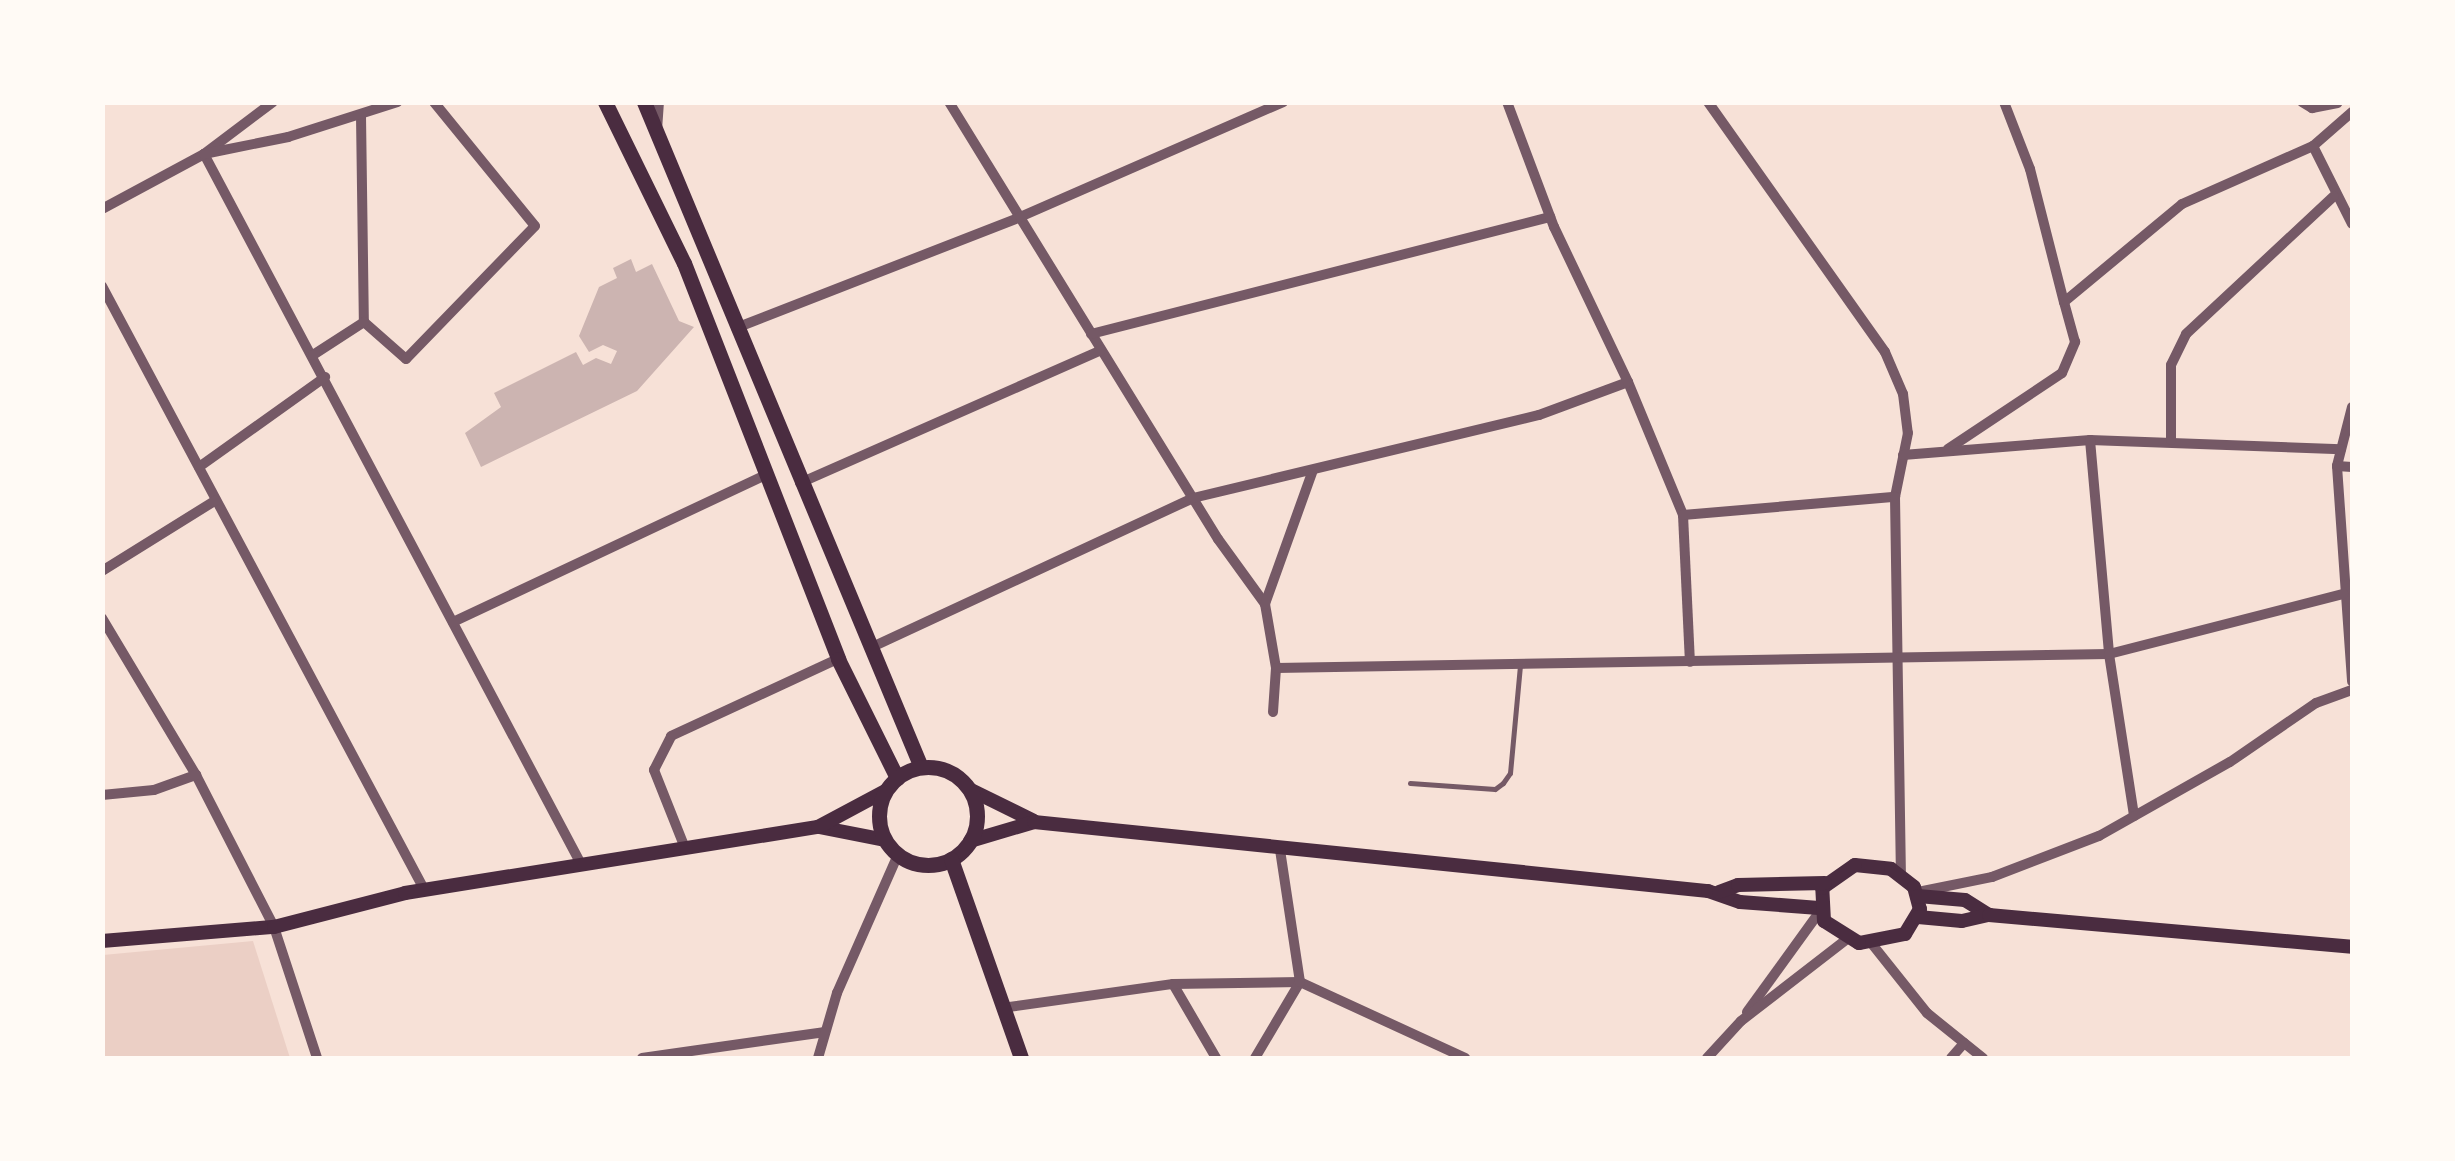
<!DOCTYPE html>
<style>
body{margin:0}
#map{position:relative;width:2455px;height:1161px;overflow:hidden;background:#f7e1d7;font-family:Rubik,sans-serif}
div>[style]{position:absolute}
.green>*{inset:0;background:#ebcfc5}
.building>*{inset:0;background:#ccb4b1}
.service>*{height:5px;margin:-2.5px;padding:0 2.5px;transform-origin:2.5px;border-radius:2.5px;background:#755966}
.minor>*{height:10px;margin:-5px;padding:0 5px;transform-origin:5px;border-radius:5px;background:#755966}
.tertiary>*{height:12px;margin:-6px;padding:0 6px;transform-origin:6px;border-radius:6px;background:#755966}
.secondary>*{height:14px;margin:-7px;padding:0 7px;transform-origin:7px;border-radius:7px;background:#4a2c40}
.primary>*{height:15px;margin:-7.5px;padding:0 7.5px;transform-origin:7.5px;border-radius:7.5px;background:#4a2c40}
.primary>.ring{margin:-7.5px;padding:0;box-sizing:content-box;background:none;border:15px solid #4a2c40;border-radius:50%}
span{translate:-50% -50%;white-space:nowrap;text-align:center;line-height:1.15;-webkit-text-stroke:9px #fffaf5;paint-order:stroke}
.frame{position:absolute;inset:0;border:105px solid #fffaf5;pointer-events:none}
</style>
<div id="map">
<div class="green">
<i style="clip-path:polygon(253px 941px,290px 1058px,103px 1058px,103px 955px)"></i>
</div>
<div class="building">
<i style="clip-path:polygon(631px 259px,636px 272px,652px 264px,679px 321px,694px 327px,637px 391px,481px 467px,465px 433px,501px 407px,494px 393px,576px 352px,583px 365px,596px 358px,611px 364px,617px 351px,603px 345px,589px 352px,579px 336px,599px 287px,617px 278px,613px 268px)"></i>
</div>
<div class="service">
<i style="left:1410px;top:783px;width:85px;rotate:4deg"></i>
<i style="left:1495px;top:789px;width:10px;rotate:-37deg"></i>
<i style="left:1503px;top:783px;width:12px;rotate:-55deg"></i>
<i style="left:1510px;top:773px;width:108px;rotate:-84.7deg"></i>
</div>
<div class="minor">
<i style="left:273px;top:102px;width:86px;rotate:143deg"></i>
<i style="left:204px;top:154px;width:804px;rotate:62.03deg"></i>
<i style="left:949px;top:102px;width:513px;rotate:58.39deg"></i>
<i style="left:1218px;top:539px;width:80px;rotate:54.1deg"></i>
<i style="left:1265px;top:604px;width:65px;rotate:80.2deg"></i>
<i style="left:1276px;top:668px;width:44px;rotate:93.9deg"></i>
<i style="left:1708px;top:102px;width:306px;rotate:54.7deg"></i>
<i style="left:1885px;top:352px;width:46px;rotate:66.8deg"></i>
<i style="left:1903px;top:394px;width:39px;rotate:83deg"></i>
<i style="left:1908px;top:433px;width:65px;rotate:101.5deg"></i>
<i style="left:2004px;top:102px;width:72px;rotate:68.8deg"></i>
<i style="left:2030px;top:169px;width:137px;rotate:75.7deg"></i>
<i style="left:2302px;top:102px;width:12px;rotate:31deg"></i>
<i style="left:2312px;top:108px;width:26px;rotate:-11deg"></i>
<i style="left:2352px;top:112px;width:52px;rotate:138.9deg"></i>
<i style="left:2313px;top:146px;width:87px;rotate:63.4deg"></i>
<i style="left:361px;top:116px;width:206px;rotate:89.2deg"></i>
<i style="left:364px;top:322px;width:56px;rotate:41.4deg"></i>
<i style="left:406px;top:359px;width:185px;rotate:-45.9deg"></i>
<i style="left:535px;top:226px;width:160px;rotate:-129.2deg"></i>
<i style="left:102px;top:209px;width:116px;rotate:-28.3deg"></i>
<i style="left:204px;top:154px;width:86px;rotate:-11.4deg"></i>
<i style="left:288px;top:137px;width:115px;rotate:-17.7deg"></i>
<i style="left:102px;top:286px;width:684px;rotate:61.9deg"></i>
<i style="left:736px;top:328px;width:305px;rotate:-21.3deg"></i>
<i style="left:1020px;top:217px;width:287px;rotate:-23.6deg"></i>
<i style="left:1091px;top:334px;width:474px;rotate:-14.3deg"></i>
<i style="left:313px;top:355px;width:61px;rotate:-32.9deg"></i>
<i style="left:1628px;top:382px;width:144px;rotate:67.5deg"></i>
<i style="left:1683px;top:515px;width:147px;rotate:87.3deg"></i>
<i style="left:2352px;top:407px;width:61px;rotate:104.3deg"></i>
<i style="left:2337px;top:466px;width:216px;rotate:86deg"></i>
<i style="left:2090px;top:440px;width:251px;rotate:2.1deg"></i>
<i style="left:2171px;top:440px;width:75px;rotate:-90deg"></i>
<i style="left:2171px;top:365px;width:34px;rotate:-64deg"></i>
<i style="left:2186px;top:334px;width:202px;rotate:-43deg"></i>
<i style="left:1948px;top:449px;width:137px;rotate:-33.7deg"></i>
<i style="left:2062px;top:373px;width:34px;rotate:-67deg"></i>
<i style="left:2075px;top:342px;width:41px;rotate:-105.4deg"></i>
<i style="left:2064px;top:302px;width:153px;rotate:-39.7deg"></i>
<i style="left:2182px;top:204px;width:143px;rotate:-23.9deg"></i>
<i style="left:1903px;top:455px;width:188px;rotate:-4.6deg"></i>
<i style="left:2090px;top:440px;width:215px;rotate:84.9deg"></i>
<i style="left:2109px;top:654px;width:164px;rotate:81.2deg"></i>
<i style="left:2337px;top:466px;width:15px;rotate:4deg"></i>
<i style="left:199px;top:467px;width:155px;rotate:-35.5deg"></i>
<i style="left:800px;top:483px;width:329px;rotate:-23.8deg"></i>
<i style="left:1683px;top:515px;width:213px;rotate:-4.9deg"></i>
<i style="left:1895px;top:497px;width:378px;rotate:89.1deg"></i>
<i style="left:102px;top:571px;width:134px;rotate:-31.9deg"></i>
<i style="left:1265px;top:604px;width:142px;rotate:-70.3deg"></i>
<i style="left:102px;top:618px;width:183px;rotate:59.1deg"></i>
<i style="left:196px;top:775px;width:171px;rotate:62.8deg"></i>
<i style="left:274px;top:927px;width:138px;rotate:71.8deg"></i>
<i style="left:453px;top:622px;width:346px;rotate:-25.2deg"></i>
<i style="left:870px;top:648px;width:356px;rotate:-24.9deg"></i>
<i style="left:1193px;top:498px;width:356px;rotate:-13.5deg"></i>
<i style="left:1539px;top:415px;width:95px;rotate:-20.3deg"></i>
<i style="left:1628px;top:382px;width:172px;rotate:-115.5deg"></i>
<i style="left:1554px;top:227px;width:134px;rotate:-110.6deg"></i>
<i style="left:1276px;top:668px;width:833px;rotate:-0.96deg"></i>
<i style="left:2109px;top:654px;width:242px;rotate:-14.4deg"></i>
<i style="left:102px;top:795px;width:52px;rotate:-5.5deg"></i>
<i style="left:154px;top:790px;width:45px;rotate:-19.7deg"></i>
<i style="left:685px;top:848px;width:84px;rotate:-111.7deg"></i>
<i style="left:654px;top:770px;width:38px;rotate:-63deg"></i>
<i style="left:671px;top:736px;width:184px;rotate:-24.8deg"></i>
<i style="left:1918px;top:892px;width:76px;rotate:-11.5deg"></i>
<i style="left:1992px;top:877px;width:115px;rotate:-21deg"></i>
<i style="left:2099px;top:836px;width:150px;rotate:-29.5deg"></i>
<i style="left:2230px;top:762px;width:104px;rotate:-34.5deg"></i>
<i style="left:2316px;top:703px;width:38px;rotate:-20deg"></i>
<i style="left:1872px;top:944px;width:88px;rotate:51.4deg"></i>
<i style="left:1927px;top:1013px;width:72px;rotate:38.8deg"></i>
<i style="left:1173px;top:984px;width:86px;rotate:59.8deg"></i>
<i style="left:1002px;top:1008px;width:173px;rotate:-8deg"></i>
<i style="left:1173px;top:984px;width:127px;rotate:-0.9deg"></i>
<i style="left:1300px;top:982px;width:182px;rotate:24.7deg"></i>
<i style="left:1747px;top:1012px;width:125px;rotate:-54.1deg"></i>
<i style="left:642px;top:1058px;width:185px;rotate:-8.1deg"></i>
<i style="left:818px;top:1058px;width:68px;rotate:-73.7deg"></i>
<i style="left:837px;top:993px;width:151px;rotate:-66.2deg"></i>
<i style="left:1255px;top:1058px;width:88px;rotate:-59.4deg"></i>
<i style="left:1300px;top:982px;width:134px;rotate:-98.6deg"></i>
<i style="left:1707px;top:1058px;width:50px;rotate:-47.4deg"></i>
<i style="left:1741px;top:1021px;width:134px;rotate:-37.7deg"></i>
<i style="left:1951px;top:1058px;width:20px;rotate:-49deg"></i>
</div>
<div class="tertiary">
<i style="left:656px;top:130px;width:28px;rotate:-86deg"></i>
</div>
<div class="secondary">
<i style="left:969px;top:789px;width:72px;rotate:26.2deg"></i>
<i style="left:819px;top:827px;width:67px;rotate:11.1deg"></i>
<i style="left:970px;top:841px;width:67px;rotate:-16.5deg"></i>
<i style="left:1034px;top:822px;width:678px;rotate:5.85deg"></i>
<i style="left:1708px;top:891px;width:34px;rotate:19deg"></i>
<i style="left:1740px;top:902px;width:79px;rotate:4.3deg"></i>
<i style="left:1855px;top:865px;width:36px;rotate:6deg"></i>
<i style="left:1891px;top:869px;width:29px;rotate:38deg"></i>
<i style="left:1914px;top:887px;width:23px;rotate:75deg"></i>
<i style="left:1920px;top:909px;width:29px;rotate:121deg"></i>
<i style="left:1905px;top:934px;width:47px;rotate:168.9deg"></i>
<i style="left:1859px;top:943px;width:41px;rotate:-147.8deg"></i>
<i style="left:1824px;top:921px;width:33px;rotate:-93deg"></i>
<i style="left:1822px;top:888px;width:40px;rotate:-34.9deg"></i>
<i style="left:1719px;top:892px;width:20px;rotate:-20deg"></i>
<i style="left:1738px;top:885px;width:87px;rotate:-1.3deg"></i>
<i style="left:1918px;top:896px;width:47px;rotate:4.9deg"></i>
<i style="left:1965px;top:900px;width:28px;rotate:32deg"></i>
<i style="left:1918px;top:917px;width:44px;rotate:5.2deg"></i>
<i style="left:1962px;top:921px;width:28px;rotate:-13deg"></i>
<i style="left:1989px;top:915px;width:364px;rotate:5deg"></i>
<i style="left:102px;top:941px;width:173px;rotate:-4.7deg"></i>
<i style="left:274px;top:927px;width:135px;rotate:-14.5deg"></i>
<i style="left:405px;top:893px;width:418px;rotate:-9.1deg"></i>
<i style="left:818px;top:827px;width:76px;rotate:-28.2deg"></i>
</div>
<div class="primary">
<i style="left:605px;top:102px;width:179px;rotate:63.9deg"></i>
<i style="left:684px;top:263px;width:425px;rotate:68.7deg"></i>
<i style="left:838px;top:659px;width:133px;rotate:63.6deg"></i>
<i style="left:644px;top:102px;width:720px;rotate:67.39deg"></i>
<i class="ring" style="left:879px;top:767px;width:83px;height:83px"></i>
<i style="left:951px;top:859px;width:211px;rotate:70.6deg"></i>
</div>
<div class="frame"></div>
</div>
